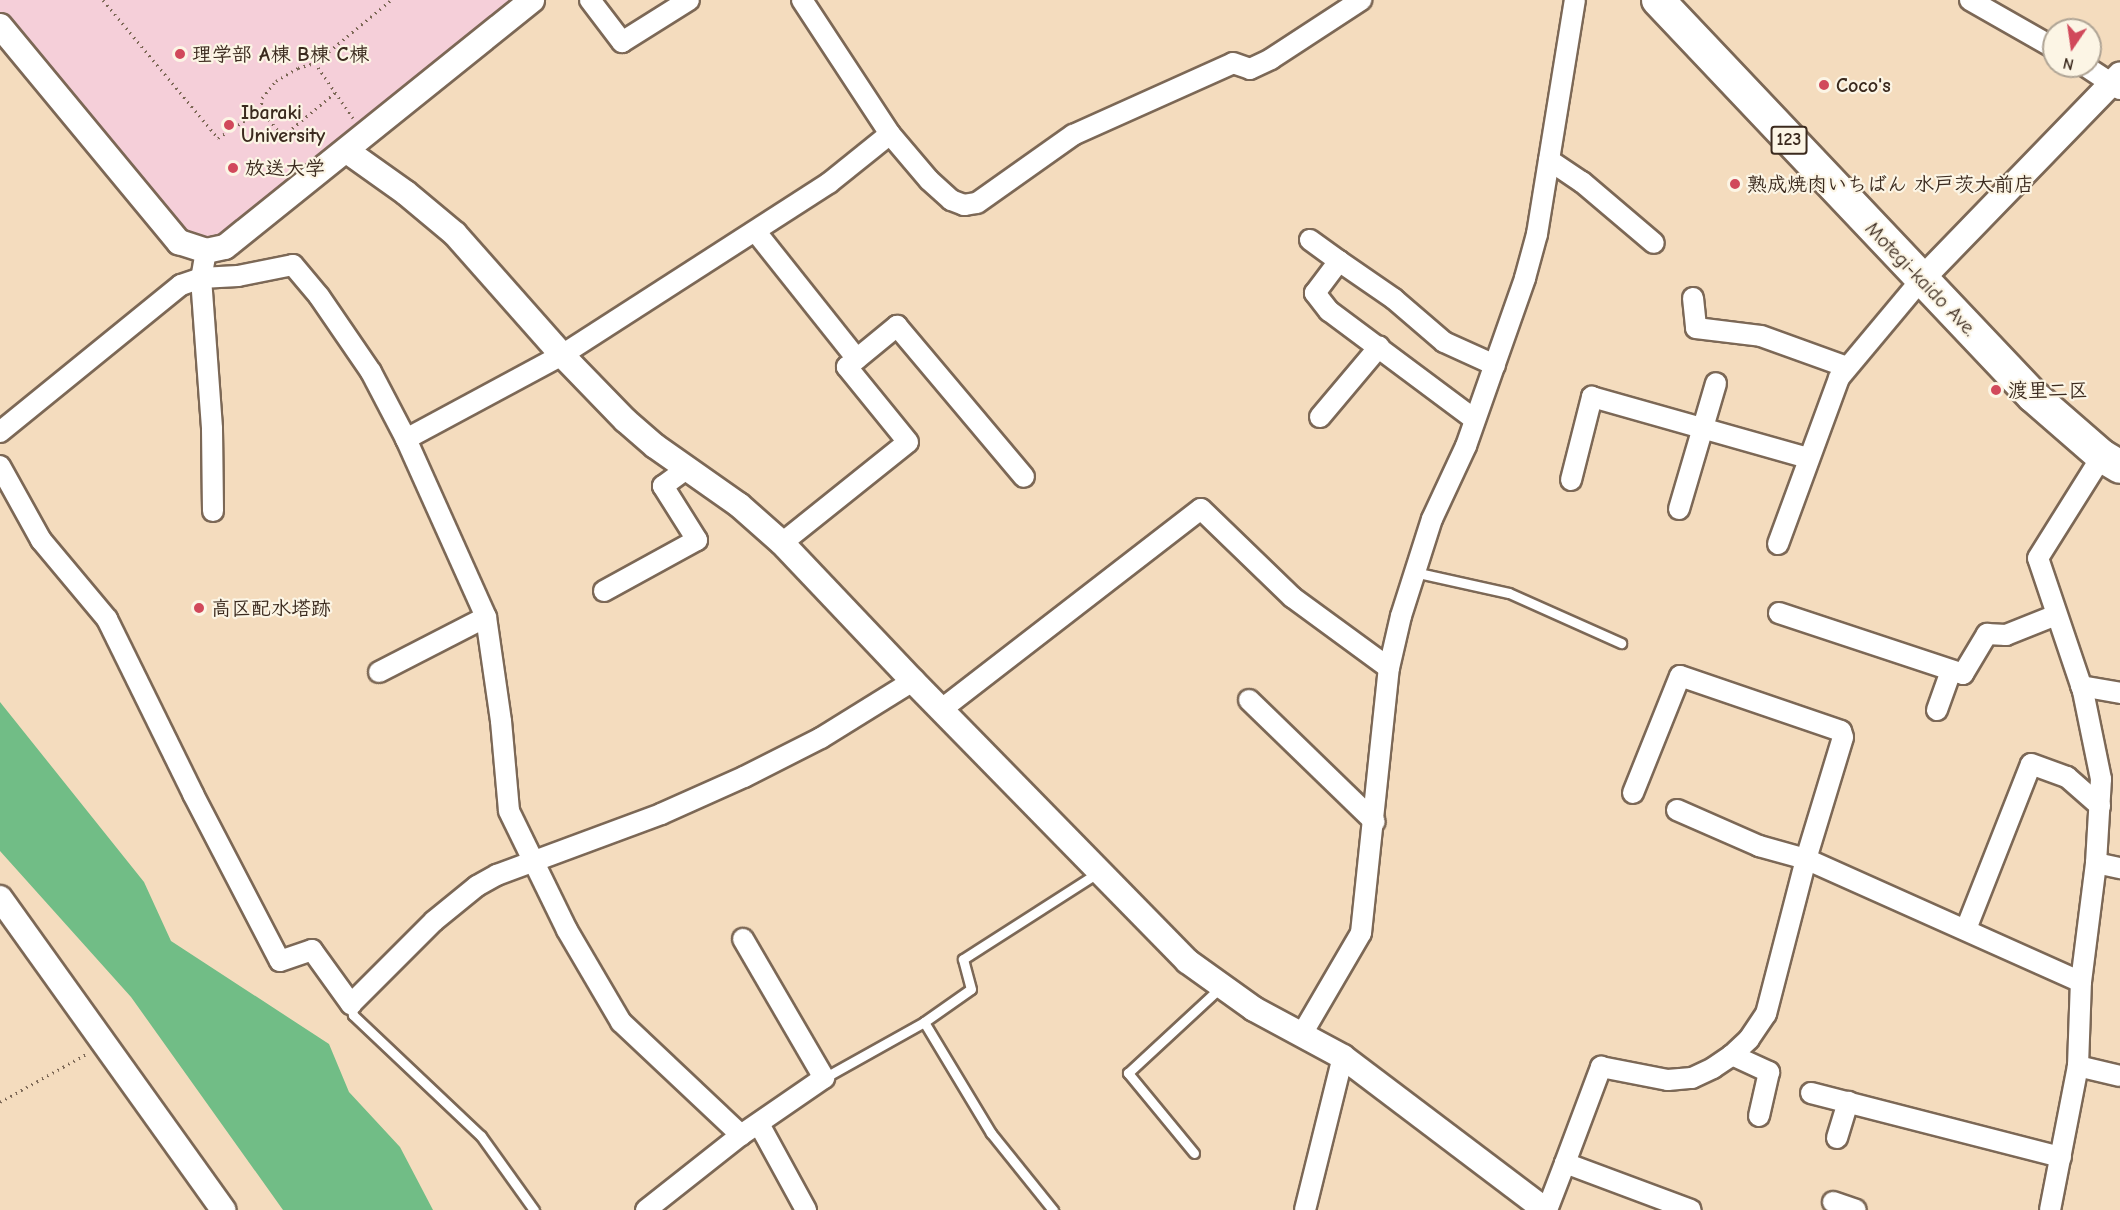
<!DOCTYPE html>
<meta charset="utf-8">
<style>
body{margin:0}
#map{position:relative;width:2120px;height:1210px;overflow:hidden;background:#f4dcbe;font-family:"Comic Neue","Klee One",sans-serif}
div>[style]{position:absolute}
.built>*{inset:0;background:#f5cfd9}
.forest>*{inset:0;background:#71bd86}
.path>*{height:3px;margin-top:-1.5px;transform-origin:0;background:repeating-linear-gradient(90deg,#7c6856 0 1.5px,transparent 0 6px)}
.roads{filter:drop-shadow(2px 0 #7c6856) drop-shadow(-2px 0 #7c6856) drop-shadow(0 2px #7c6856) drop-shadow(0 -2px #7c6856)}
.service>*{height:9px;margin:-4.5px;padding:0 4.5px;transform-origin:4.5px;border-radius:4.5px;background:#fff}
.minor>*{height:20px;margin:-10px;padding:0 10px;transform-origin:10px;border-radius:10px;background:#fff}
.tertiary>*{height:24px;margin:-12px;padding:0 12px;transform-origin:12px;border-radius:12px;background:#fff}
.trunk>*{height:32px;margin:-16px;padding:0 16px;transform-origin:16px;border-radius:16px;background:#fff}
.dots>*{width:16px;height:16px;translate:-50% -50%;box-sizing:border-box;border:3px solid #fcf5e5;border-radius:50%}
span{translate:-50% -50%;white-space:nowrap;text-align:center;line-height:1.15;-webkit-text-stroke:4.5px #fcf5e5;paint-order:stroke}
.shield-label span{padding:2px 4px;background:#fcf5e5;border:2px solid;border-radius:4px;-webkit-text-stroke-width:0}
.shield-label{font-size:18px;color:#3b2a1e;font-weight:700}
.poi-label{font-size:20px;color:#3b2a1e;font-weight:700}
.left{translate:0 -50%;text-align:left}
.street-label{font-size:20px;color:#3b2a1e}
.north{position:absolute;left:2042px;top:18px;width:60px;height:60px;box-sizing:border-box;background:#fcf5e5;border:2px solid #afa495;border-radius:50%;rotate:193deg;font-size:16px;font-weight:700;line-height:24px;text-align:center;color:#3b2a1e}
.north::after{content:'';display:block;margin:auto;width:21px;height:27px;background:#d1495b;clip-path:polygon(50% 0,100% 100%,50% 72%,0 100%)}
</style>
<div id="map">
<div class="built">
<i style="clip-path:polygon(0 0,520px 0,227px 239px,197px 245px,0 16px)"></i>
</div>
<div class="forest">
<i style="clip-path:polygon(0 702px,144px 882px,171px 941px,329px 1044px,349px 1092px,400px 1147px,433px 1210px,283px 1210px,131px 997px,0 851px)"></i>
</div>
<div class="path">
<i style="left:103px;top:0;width:180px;rotate:50.2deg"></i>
<i style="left:218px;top:138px;width:51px;rotate:-33.1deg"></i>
<i style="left:261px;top:110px;width:34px;rotate:50deg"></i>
<i style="left:283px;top:136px;width:69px;rotate:-39.7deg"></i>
<i style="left:261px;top:110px;width:12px;rotate:-85deg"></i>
<i style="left:262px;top:98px;width:22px;rotate:-51deg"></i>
<i style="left:276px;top:81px;width:26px;rotate:-31deg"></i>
<i style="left:298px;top:68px;width:17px;rotate:-17deg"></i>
<i style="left:353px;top:118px;width:67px;rotate:-124.6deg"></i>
<i style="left:315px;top:63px;width:99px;rotate:-39.7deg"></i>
<i style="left:0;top:1102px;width:101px;rotate:-29.1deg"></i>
</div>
<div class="roads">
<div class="service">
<i style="left:1414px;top:572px;width:97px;rotate:12.5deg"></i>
<i style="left:1509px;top:593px;width:123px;rotate:24.1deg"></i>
<i style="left:351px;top:1004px;width:11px;rotate:80deg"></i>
<i style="left:353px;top:1015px;width:176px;rotate:43.4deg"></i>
<i style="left:481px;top:1136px;width:91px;rotate:54.4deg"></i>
<i style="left:924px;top:1022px;width:130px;rotate:58.9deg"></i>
<i style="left:991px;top:1133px;width:99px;rotate:51.2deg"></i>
<i style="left:824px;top:1078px;width:115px;rotate:-29.2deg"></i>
<i style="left:924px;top:1022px;width:57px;rotate:-35.1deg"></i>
<i style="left:971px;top:989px;width:31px;rotate:-105deg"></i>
<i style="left:963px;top:959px;width:161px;rotate:-32.6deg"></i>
<i style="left:1194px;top:1153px;width:104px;rotate:-129.5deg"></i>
<i style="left:1128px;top:1073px;width:127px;rotate:-42.8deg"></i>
</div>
<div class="minor">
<i style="left:590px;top:0;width:53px;rotate:52.7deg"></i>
<i style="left:622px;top:42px;width:79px;rotate:-32.1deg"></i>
<i style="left:802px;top:0;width:160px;rotate:56.7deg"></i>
<i style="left:890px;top:134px;width:60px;rotate:49.7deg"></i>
<i style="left:929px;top:180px;width:30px;rotate:42deg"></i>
<i style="left:951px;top:200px;width:14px;rotate:21deg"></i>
<i style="left:964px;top:205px;width:13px;rotate:-9deg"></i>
<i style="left:977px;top:203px;width:118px;rotate:-35.3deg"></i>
<i style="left:1073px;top:135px;width:175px;rotate:-24.2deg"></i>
<i style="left:1233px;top:63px;width:18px;rotate:19deg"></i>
<i style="left:1250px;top:69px;width:23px;rotate:-25deg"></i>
<i style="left:1271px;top:59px;width:108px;rotate:-33.2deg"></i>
<i style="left:1970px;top:0;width:97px;rotate:29.7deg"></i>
<i style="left:2085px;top:66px;width:42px;rotate:33.3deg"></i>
<i style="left:1549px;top:160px;width:40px;rotate:34deg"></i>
<i style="left:1582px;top:182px;width:94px;rotate:40.3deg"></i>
<i style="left:756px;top:232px;width:162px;rotate:51.5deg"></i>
<i style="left:1310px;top:240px;width:36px;rotate:36deg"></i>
<i style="left:206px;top:251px;width:27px;rotate:100deg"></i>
<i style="left:201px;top:278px;width:151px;rotate:85.8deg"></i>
<i style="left:212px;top:429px;width:82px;rotate:89.3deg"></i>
<i style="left:1693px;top:298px;width:30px;rotate:84deg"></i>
<i style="left:1696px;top:328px;width:65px;rotate:7deg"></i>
<i style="left:1761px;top:336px;width:91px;rotate:19.8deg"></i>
<i style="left:1320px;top:417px;width:92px;rotate:-49.9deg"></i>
<i style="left:1474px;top:419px;width:181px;rotate:-143.3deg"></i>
<i style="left:1329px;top:311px;width:23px;rotate:-128deg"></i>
<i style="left:1315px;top:293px;width:40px;rotate:-53deg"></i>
<i style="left:1339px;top:261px;width:67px;rotate:34.6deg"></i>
<i style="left:1394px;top:299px;width:66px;rotate:40.7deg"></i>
<i style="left:1444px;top:342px;width:56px;rotate:24.3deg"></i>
<i style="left:0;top:432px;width:233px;rotate:-39.1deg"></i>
<i style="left:181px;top:285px;width:21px;rotate:-19deg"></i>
<i style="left:201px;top:278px;width:37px;rotate:-3deg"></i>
<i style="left:238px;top:276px;width:56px;rotate:-11.3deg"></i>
<i style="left:293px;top:265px;width:40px;rotate:50deg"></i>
<i style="left:319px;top:296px;width:92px;rotate:55.6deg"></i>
<i style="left:371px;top:372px;width:76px;rotate:62.4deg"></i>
<i style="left:406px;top:439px;width:195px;rotate:65.8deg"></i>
<i style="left:486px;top:617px;width:105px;rotate:81.8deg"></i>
<i style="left:501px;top:721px;width:90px;rotate:84.9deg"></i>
<i style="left:509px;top:811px;width:132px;rotate:64deg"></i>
<i style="left:567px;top:930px;width:107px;rotate:59.6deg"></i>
<i style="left:621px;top:1022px;width:165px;rotate:43.3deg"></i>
<i style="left:406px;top:439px;width:177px;rotate:-28.3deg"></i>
<i style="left:562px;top:355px;width:318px;rotate:-32.8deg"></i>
<i style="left:829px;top:183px;width:78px;rotate:-38.8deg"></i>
<i style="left:0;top:466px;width:85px;rotate:61deg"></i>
<i style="left:41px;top:540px;width:103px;rotate:50.1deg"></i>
<i style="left:107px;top:619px;width:195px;rotate:63.8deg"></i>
<i style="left:193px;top:794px;width:188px;rotate:62.5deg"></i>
<i style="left:280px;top:961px;width:34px;rotate:-19deg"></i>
<i style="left:312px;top:950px;width:67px;rotate:54.2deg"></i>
<i style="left:351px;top:1004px;width:117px;rotate:-45deg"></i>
<i style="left:434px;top:921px;width:55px;rotate:-39.1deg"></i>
<i style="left:477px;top:886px;width:23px;rotate:-29deg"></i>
<i style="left:497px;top:875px;width:175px;rotate:-20.4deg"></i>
<i style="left:661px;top:814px;width:91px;rotate:-24deg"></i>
<i style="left:744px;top:777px;width:86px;rotate:-26.9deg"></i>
<i style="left:821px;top:738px;width:108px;rotate:-31.8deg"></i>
<i style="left:1571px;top:480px;width:86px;rotate:-75.8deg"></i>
<i style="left:1592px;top:397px;width:223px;rotate:15.8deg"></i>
<i style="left:1679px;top:509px;width:131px;rotate:-73.6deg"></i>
<i style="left:782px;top:543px;width:161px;rotate:-38.7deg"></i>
<i style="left:908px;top:442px;width:97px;rotate:-129.1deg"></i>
<i style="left:847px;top:367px;width:65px;rotate:-39.4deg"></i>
<i style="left:897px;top:326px;width:197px;rotate:49.9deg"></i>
<i style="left:1778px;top:544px;width:177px;rotate:-69.8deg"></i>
<i style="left:1839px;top:378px;width:128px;rotate:-50.1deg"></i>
<i style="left:604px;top:591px;width:106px;rotate:-28.7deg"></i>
<i style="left:697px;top:540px;width:64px;rotate:-122.2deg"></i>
<i style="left:663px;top:486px;width:31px;rotate:-36deg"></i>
<i style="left:1779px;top:613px;width:194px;rotate:18.3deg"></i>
<i style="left:1963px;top:674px;width:47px;rotate:-59deg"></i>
<i style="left:1987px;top:634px;width:19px;rotate:3deg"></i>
<i style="left:2006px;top:635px;width:54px;rotate:-21.8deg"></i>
<i style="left:379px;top:672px;width:120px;rotate:-27.2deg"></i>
<i style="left:2081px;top:686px;width:40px;rotate:10deg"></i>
<i style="left:1249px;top:700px;width:175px;rotate:44.1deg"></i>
<i style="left:942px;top:709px;width:327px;rotate:-37.7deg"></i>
<i style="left:1201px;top:509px;width:127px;rotate:44deg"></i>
<i style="left:1292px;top:597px;width:120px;rotate:36.2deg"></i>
<i style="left:1937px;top:710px;width:41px;rotate:-70.3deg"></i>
<i style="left:1677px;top:810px;width:90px;rotate:23.7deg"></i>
<i style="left:1759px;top:846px;width:49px;rotate:15.5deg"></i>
<i style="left:1806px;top:859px;width:301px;rotate:24.1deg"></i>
<i style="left:2096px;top:863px;width:25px;rotate:12deg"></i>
<i style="left:1966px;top:929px;width:177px;rotate:-68.5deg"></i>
<i style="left:2031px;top:764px;width:38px;rotate:20deg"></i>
<i style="left:2067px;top:777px;width:44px;rotate:41.3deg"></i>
<i style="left:1302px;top:1034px;width:117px;rotate:-59.7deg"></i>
<i style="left:1361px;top:933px;width:266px;rotate:-84deg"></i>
<i style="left:1389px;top:668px;width:53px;rotate:-77deg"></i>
<i style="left:1401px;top:616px;width:102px;rotate:-72.3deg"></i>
<i style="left:1432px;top:519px;width:81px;rotate:-65deg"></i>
<i style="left:1466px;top:446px;width:178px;rotate:-70.6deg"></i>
<i style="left:1525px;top:278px;width:46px;rotate:-74.7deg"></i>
<i style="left:1537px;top:234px;width:237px;rotate:-80.8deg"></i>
<i style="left:1732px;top:1055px;width:41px;rotate:24.7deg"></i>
<i style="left:1769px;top:1072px;width:45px;rotate:102.8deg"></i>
<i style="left:2078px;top:1066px;width:43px;rotate:13.4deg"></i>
<i style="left:1811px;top:1093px;width:258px;rotate:14.4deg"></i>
<i style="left:759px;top:1124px;width:98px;rotate:61.3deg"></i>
<i style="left:1837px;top:1138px;width:38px;rotate:-73deg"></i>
<i style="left:1565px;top:1163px;width:103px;rotate:-69.4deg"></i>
<i style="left:1601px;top:1067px;width:68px;rotate:11deg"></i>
<i style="left:1668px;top:1080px;width:24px;rotate:-5deg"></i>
<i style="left:1692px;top:1078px;width:23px;rotate:-25deg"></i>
<i style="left:1713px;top:1068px;width:23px;rotate:-34deg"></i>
<i style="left:1732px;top:1055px;width:23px;rotate:-43deg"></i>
<i style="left:1749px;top:1039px;width:30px;rotate:-56deg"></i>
<i style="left:1766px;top:1014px;width:160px;rotate:-75.5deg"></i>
<i style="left:1806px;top:859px;width:127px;rotate:-73.1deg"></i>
<i style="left:1843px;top:737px;width:6px;rotate:-108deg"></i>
<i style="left:1841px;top:731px;width:170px;rotate:-161.1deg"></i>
<i style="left:1680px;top:676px;width:126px;rotate:111.9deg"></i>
<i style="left:1833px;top:1202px;width:24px;rotate:19deg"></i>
<i style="left:646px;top:1210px;width:121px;rotate:-38.3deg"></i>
<i style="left:741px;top:1135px;width:101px;rotate:-34.5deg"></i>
<i style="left:824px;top:1078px;width:161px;rotate:-120.2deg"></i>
<i style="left:1305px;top:1210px;width:158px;rotate:-76.1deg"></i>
<i style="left:1547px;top:1210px;width:50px;rotate:-69deg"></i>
<i style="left:1565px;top:1163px;width:134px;rotate:20.5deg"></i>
<i style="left:2050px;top:1210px;width:147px;rotate:-79deg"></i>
<i style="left:2078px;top:1066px;width:84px;rotate:-88deg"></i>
<i style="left:2081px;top:982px;width:120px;rotate:-82.8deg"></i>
<i style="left:2096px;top:863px;width:84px;rotate:-86.6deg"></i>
<i style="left:2101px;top:779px;width:90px;rotate:-101.6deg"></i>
<i style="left:2083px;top:691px;width:140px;rotate:-108.7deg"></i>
<i style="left:2038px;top:558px;width:120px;rotate:-57.9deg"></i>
</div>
<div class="tertiary">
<i style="left:0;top:26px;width:281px;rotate:50.4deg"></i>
<i style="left:179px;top:242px;width:28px;rotate:18deg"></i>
<i style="left:206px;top:251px;width:19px;rotate:-12deg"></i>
<i style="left:225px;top:247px;width:394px;rotate:-38.8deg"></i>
<i style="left:347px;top:151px;width:72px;rotate:35.4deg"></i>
<i style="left:406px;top:193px;width:64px;rotate:39.9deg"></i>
<i style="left:455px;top:234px;width:162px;rotate:48.5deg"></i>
<i style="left:562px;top:355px;width:91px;rotate:45.9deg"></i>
<i style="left:625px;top:420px;width:40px;rotate:41deg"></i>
<i style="left:655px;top:446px;width:103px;rotate:35.1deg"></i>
<i style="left:739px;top:505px;width:57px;rotate:41.5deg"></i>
<i style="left:782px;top:543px;width:190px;rotate:46.5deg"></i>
<i style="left:913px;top:681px;width:392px;rotate:45.6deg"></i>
<i style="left:1187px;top:961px;width:82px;rotate:35.6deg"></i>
<i style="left:1254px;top:1009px;width:101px;rotate:28.3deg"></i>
<i style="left:1343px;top:1057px;width:253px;rotate:37.1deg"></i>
<i style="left:1921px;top:280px;width:286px;rotate:-45.9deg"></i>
<i style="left:0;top:898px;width:384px;rotate:54.4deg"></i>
</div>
<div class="trunk">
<i style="left:1658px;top:0;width:545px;rotate:46.56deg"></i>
<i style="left:2033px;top:396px;width:91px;rotate:41deg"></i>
<i style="left:2102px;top:456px;width:21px;rotate:31deg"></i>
</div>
</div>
<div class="dots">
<i style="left:180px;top:54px;background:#d1495b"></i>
<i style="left:1824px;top:85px;background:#d1495b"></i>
<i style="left:229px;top:125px;background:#d1495b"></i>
<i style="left:233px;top:168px;background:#d1495b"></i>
<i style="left:1735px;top:184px;background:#d1495b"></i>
<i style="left:1996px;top:390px;background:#d1495b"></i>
<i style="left:199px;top:608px;background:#d1495b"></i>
</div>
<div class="shield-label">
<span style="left:1789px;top:140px">123</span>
</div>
<div class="poi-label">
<span class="left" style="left:192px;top:54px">理学部 A棟 B棟 C棟</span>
<span class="left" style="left:1836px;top:85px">Coco's</span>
<span class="left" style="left:241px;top:124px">Ibaraki<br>University</span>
<span class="left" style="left:245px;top:168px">放送大学</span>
<span class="left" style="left:1747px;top:184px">熟成焼肉いちばん 水戸茨大前店</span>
<span class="left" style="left:2008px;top:390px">渡里二区</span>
<span class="left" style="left:211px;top:608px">高区配水塔跡</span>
</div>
<div class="street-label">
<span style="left:1921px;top:279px;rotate:46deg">Motegi-kaido Ave.</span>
</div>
<div class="north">N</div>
</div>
